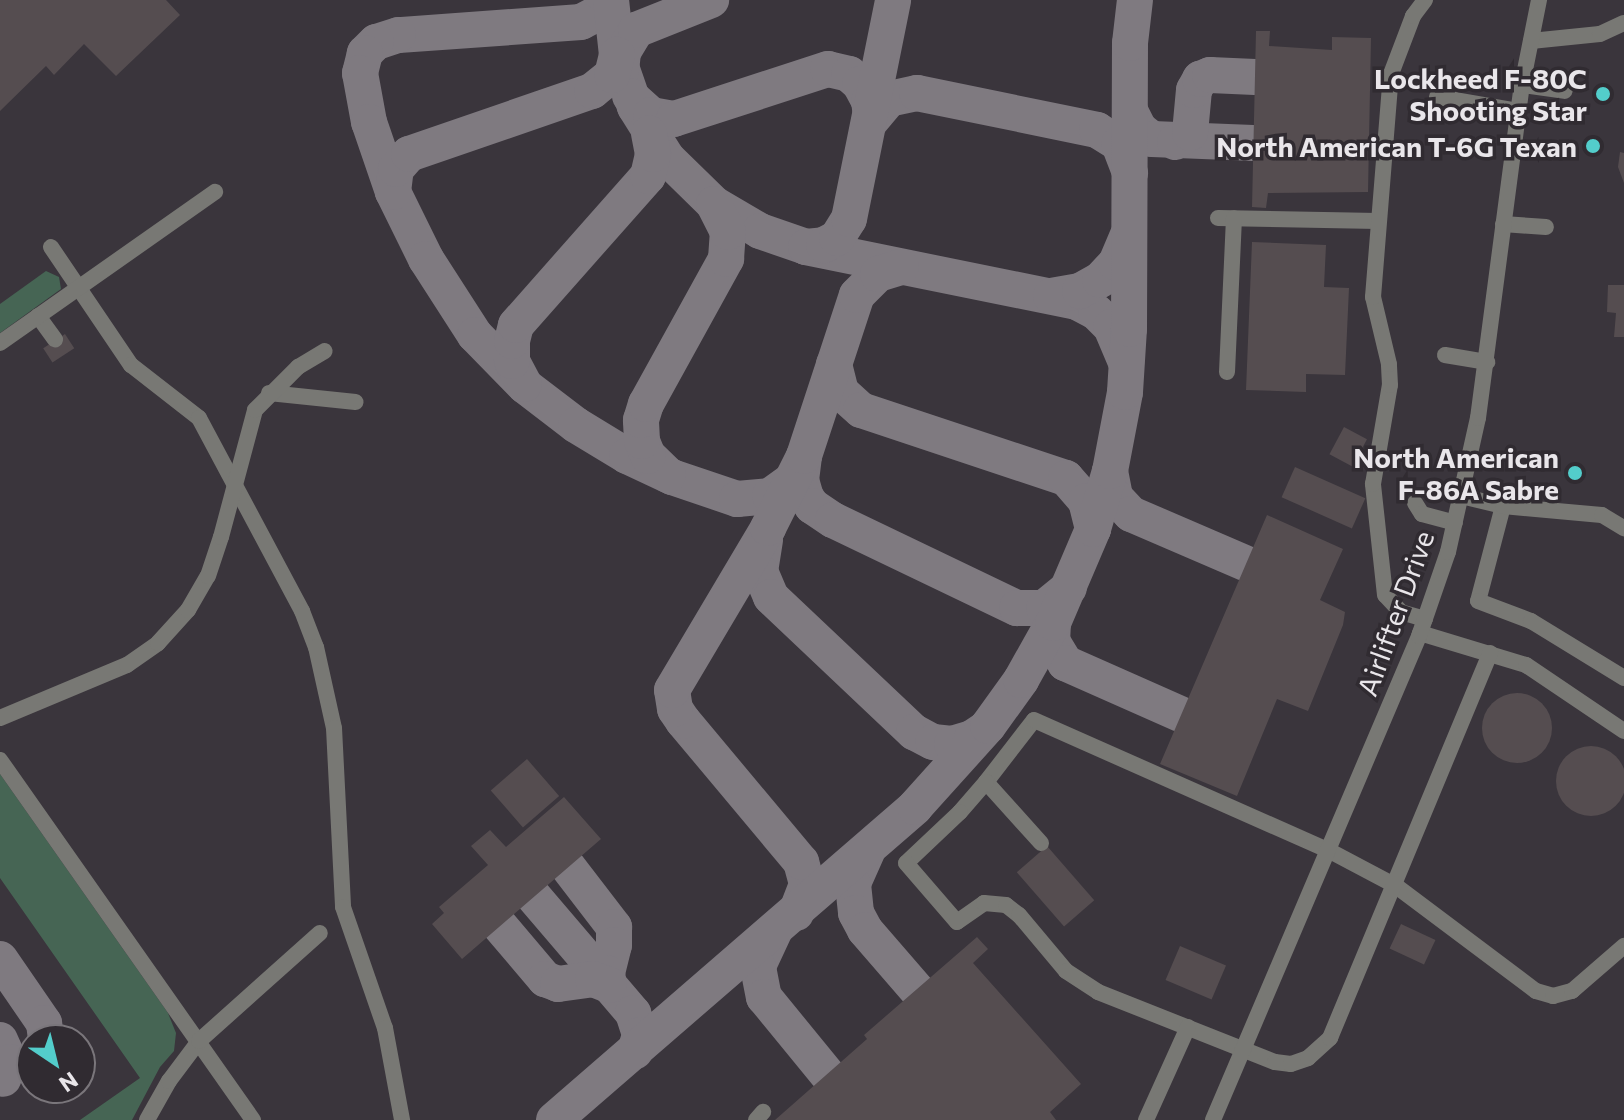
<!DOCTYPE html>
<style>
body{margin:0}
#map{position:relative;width:1624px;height:1120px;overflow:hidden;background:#3a353c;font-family:Commissioner,sans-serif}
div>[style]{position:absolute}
.green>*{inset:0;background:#466554}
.taxiway>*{height:36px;margin:-18px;padding:0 18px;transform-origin:18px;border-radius:18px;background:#7f7a80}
.building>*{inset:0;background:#554d50;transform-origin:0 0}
.round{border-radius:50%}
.minor>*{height:16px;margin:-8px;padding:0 8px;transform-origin:8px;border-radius:8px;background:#787874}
.dots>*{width:22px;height:22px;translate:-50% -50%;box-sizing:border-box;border:4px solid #302b31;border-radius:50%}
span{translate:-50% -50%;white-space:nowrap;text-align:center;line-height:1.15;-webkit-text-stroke:7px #302b31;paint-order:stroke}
.poi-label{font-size:28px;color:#e9e6ea;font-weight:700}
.right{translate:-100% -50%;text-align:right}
.street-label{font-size:28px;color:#e9e6ea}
.north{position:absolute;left:16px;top:1024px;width:80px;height:80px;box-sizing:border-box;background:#302b31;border:2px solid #7a767b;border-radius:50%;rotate:145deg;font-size:22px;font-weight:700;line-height:32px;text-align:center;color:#e9e6ea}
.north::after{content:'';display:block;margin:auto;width:28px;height:36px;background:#53cdcb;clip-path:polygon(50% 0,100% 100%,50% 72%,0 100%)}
</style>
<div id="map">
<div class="green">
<i style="clip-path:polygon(46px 271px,59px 277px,61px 289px,0 333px,0 304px)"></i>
<i style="clip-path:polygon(0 774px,168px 1013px,176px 1033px,174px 1051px,160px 1067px,132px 1120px,80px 1120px,140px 1078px,0 878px)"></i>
</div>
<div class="taxiway">
<i style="left:608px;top:0;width:16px;rotate:128deg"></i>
<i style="left:598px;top:13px;width:19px;rotate:152deg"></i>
<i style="left:581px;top:22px;width:183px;rotate:175.9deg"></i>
<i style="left:398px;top:35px;width:23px;rotate:162deg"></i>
<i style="left:376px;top:42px;width:16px;rotate:135deg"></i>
<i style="left:365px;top:53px;width:21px;rotate:104deg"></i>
<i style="left:360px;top:73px;width:50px;rotate:79.6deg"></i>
<i style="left:369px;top:122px;width:74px;rotate:71.1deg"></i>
<i style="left:393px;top:192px;width:75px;rotate:63.8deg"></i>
<i style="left:426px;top:259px;width:90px;rotate:57.2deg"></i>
<i style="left:475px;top:335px;width:71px;rotate:45.6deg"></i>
<i style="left:525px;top:386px;width:64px;rotate:37.4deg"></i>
<i style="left:576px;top:425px;width:60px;rotate:31.3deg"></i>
<i style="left:627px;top:456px;width:50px;rotate:25deg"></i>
<i style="left:672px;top:477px;width:69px;rotate:18.7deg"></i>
<i style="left:737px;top:499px;width:33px;rotate:-5deg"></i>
<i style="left:770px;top:496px;width:26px;rotate:-36deg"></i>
<i style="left:611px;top:0;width:55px;rotate:83.8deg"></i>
<i style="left:617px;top:55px;width:55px;rotate:70.9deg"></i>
<i style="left:635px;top:107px;width:60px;rotate:57.9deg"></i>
<i style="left:667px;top:158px;width:66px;rotate:44.4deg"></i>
<i style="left:714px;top:204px;width:53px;rotate:30.4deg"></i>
<i style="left:760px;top:231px;width:49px;rotate:19.2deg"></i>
<i style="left:806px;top:247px;width:277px;rotate:11.5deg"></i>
<i style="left:1077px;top:302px;width:21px;rotate:28deg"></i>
<i style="left:1096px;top:312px;width:21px;rotate:45deg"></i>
<i style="left:1111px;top:327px;width:39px;rotate:67deg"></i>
<i style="left:621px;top:71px;width:19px;rotate:-84deg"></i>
<i style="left:623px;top:52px;width:26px;rotate:-59deg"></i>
<i style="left:636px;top:30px;width:81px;rotate:-21.8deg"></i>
<i style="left:630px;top:96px;width:28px;rotate:42deg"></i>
<i style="left:651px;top:115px;width:23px;rotate:10deg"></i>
<i style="left:674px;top:119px;width:162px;rotate:-18deg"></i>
<i style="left:828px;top:69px;width:22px;rotate:13deg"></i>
<i style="left:849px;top:74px;width:15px;rotate:42deg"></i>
<i style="left:860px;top:84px;width:19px;rotate:62deg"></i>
<i style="left:869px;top:101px;width:14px;rotate:82deg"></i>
<i style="left:1130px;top:111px;width:20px;rotate:63deg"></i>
<i style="left:1139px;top:129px;width:16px;rotate:38deg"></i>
<i style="left:1152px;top:139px;width:101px;rotate:2.3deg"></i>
<i style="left:869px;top:123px;width:31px;rotate:-50deg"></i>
<i style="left:889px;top:99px;width:29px;rotate:-12deg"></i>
<i style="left:917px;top:93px;width:184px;rotate:11.6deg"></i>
<i style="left:1097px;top:130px;width:26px;rotate:32deg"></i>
<i style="left:1119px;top:144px;width:31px;rotate:69deg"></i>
<i style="left:1175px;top:142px;width:17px;rotate:-31deg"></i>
<i style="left:1190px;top:133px;width:43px;rotate:-84.7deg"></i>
<i style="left:1194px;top:90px;width:13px;rotate:-61deg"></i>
<i style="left:1200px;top:79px;width:11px;rotate:-22deg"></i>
<i style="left:1210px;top:75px;width:45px;rotate:2.5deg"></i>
<i style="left:393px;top:192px;width:23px;rotate:-83deg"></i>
<i style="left:396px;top:169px;width:20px;rotate:-49deg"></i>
<i style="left:409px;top:154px;width:194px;rotate:-19deg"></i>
<i style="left:592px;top:91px;width:26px;rotate:-39deg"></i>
<i style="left:612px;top:75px;width:21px;rotate:-76deg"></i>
<i style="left:806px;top:247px;width:18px;rotate:-6deg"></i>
<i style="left:824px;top:245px;width:15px;rotate:-28deg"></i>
<i style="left:837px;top:238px;width:22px;rotate:-58deg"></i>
<i style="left:849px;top:219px;width:223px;rotate:-78.6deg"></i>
<i style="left:1051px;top:296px;width:29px;rotate:-10deg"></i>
<i style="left:1080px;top:291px;width:23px;rotate:-29deg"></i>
<i style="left:1100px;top:280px;width:23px;rotate:-47deg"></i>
<i style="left:1116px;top:263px;width:30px;rotate:-67deg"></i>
<i style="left:834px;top:364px;width:29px;rotate:76deg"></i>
<i style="left:841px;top:392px;width:27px;rotate:42deg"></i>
<i style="left:861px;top:410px;width:216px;rotate:18.4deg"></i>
<i style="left:1066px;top:478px;width:30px;rotate:49deg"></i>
<i style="left:1086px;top:501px;width:29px;rotate:76deg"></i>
<i style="left:524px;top:384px;width:26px;rotate:-118deg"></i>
<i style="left:512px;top:361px;width:20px;rotate:-90deg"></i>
<i style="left:512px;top:341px;width:16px;rotate:-76deg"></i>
<i style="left:516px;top:325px;width:199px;rotate:-48.5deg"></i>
<i style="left:648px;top:176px;width:23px;rotate:-77deg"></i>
<i style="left:653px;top:154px;width:21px;rotate:-101deg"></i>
<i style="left:804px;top:456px;width:24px;rotate:97deg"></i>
<i style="left:801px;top:480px;width:18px;rotate:74deg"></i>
<i style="left:806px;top:497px;width:11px;rotate:56deg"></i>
<i style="left:812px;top:506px;width:25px;rotate:34deg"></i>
<i style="left:833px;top:520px;width:204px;rotate:25.6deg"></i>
<i style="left:1017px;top:608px;width:27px"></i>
<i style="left:1044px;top:608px;width:32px;rotate:-39deg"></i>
<i style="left:1110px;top:471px;width:26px;rotate:79deg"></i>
<i style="left:1115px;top:497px;width:23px;rotate:47deg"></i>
<i style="left:1131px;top:514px;width:124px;rotate:23.3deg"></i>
<i style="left:668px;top:475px;width:28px;rotate:-136deg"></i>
<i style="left:648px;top:456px;width:16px;rotate:-112deg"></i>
<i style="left:642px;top:441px;width:21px;rotate:-93deg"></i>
<i style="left:641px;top:420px;width:17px;rotate:-73deg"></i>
<i style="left:646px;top:404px;width:166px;rotate:-61.1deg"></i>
<i style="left:726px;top:259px;width:27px;rotate:-86deg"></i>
<i style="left:728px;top:232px;width:31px;rotate:-117deg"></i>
<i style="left:765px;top:540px;width:31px;rotate:99deg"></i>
<i style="left:760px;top:571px;width:28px;rotate:67deg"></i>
<i style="left:771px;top:597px;width:197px;rotate:43.4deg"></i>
<i style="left:914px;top:732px;width:21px;rotate:28deg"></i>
<i style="left:933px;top:742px;width:19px;rotate:6deg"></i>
<i style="left:952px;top:744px;width:21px;rotate:-17deg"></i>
<i style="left:972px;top:738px;width:14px;rotate:-34deg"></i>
<i style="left:1053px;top:623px;width:18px;rotate:93deg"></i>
<i style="left:1052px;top:641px;width:26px;rotate:59deg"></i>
<i style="left:1065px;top:663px;width:126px;rotate:23.9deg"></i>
<i style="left:867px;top:852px;width:35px;rotate:114deg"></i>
<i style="left:853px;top:884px;width:29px;rotate:84deg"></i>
<i style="left:856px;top:913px;width:19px;rotate:62deg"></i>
<i style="left:865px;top:930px;width:79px;rotate:49.1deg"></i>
<i style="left:568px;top:867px;width:76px;rotate:52.5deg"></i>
<i style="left:614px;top:927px;width:18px;rotate:90deg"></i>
<i style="left:614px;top:945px;width:29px;rotate:104deg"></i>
<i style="left:607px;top:973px;width:12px;rotate:81deg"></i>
<i style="left:534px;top:897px;width:153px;rotate:49.5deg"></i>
<i style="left:633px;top:1013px;width:23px;rotate:72deg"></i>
<i style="left:640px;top:1035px;width:17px;rotate:107deg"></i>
<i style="left:796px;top:913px;width:31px;rotate:-69deg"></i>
<i style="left:807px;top:884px;width:23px;rotate:-105deg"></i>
<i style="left:801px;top:862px;width:184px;rotate:-129.9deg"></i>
<i style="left:683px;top:721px;width:14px;rotate:-124deg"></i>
<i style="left:675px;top:709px;width:19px;rotate:-99deg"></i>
<i style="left:672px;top:690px;width:188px;rotate:-59.3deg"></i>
<i style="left:768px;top:528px;width:80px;rotate:-63.4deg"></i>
<i style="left:804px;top:456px;width:169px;rotate:-71.8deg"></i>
<i style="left:857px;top:295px;width:30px;rotate:-45deg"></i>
<i style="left:878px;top:274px;width:24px;rotate:-17deg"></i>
<i style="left:500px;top:926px;width:70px;rotate:49.7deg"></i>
<i style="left:545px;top:979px;width:14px;rotate:21deg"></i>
<i style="left:558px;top:984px;width:35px;rotate:-8deg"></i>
<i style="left:593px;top:979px;width:17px;rotate:21deg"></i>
<i style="left:774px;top:932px;width:38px;rotate:115deg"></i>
<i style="left:758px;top:967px;width:31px;rotate:79deg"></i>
<i style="left:764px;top:997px;width:99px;rotate:50.7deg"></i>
<i style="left:0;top:959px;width:78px;rotate:55.5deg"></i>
<i style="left:44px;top:1023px;width:17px;rotate:83deg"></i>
<i style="left:0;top:1040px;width:24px;rotate:66deg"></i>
<i style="left:10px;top:1062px;width:18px;rotate:112deg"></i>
<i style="left:554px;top:1120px;width:478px;rotate:-40.9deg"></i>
<i style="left:915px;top:807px;width:109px;rotate:-48deg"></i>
<i style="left:988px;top:726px;width:57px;rotate:-54.3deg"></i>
<i style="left:1021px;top:680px;width:65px;rotate:-60.7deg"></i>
<i style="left:1053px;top:623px;width:102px;rotate:-66.9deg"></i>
<i style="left:1093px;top:529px;width:60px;rotate:-73.7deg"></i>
<i style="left:1110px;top:471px;width:80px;rotate:-79.2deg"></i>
<i style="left:1125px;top:392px;width:63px;rotate:-86.4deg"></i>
<i style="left:1129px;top:329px;width:286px;rotate:-89.8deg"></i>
<i style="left:1130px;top:43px;width:43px;rotate:-83.4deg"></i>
</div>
<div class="building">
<i style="clip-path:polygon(0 0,166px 0,180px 15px,116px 76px,84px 44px,54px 75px,46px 66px,0 111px)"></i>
<i style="clip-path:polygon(1256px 31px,1270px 31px,1269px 46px,1332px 50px,1332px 37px,1371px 38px,1368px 192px,1268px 193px,1266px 208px,1252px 207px)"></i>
<i style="clip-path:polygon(1620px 152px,1624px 153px,1624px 183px,1618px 167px)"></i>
<i style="clip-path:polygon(1252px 242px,1326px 245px,1324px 287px,1349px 288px,1345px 375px,1306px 374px,1306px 392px,1246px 390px)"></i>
<i style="clip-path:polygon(1608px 285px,1624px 285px,1624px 337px,1614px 337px,1616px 313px,1607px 312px)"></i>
<i style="left:65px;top:334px;width:17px;height:26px;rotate:57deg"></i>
<i style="left:1344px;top:427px;width:26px;height:31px;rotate:28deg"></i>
<i style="left:1295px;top:467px;width:77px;height:33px;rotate:24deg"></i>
<i style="clip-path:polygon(1267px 515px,1343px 549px,1320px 600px,1345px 612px,1343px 625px,1308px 711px,1277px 699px,1237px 796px,1160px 764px)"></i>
<i class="round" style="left:1482px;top:693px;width:70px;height:70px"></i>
<i class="round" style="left:1556px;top:746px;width:70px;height:70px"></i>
<i style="left:527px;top:759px;width:49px;height:48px;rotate:49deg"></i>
<i style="clip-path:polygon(564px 797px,601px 839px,462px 959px,432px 924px,444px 913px,439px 907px,488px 865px,471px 846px,490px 830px,506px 847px)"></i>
<i style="left:1047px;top:846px;width:72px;height:40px;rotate:49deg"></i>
<i style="left:1401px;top:924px;width:38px;height:27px;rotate:25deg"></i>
<i style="clip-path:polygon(977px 937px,988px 949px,973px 963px,1081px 1084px,1050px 1112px,1056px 1120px,775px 1120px,867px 1039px,864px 1035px)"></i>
<i style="left:1180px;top:946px;width:50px;height:37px;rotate:23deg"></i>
</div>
<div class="minor">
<i style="left:1531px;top:41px;width:69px;rotate:-5.8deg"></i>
<i style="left:1600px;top:34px;width:26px;rotate:-25deg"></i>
<i style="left:1522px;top:85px;width:43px;rotate:7.9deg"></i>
<i style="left:1437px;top:97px;width:82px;rotate:9.8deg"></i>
<i style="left:1218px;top:218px;width:160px;rotate:1.1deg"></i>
<i style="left:1503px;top:224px;width:43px;rotate:4deg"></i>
<i style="left:51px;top:247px;width:143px;rotate:55.9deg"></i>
<i style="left:131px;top:365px;width:86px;rotate:37.9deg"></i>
<i style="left:199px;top:418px;width:219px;rotate:61.9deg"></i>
<i style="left:302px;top:611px;width:39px;rotate:69deg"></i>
<i style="left:316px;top:647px;width:83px;rotate:77.5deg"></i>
<i style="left:334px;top:728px;width:179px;rotate:87.1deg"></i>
<i style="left:343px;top:907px;width:128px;rotate:70.9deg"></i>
<i style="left:385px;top:1028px;width:94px;rotate:79.5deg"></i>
<i style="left:38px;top:316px;width:29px;rotate:54deg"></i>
<i style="left:0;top:343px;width:263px;rotate:-35.1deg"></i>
<i style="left:1445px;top:355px;width:43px;rotate:9.5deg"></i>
<i style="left:1227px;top:372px;width:154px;rotate:-87.4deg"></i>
<i style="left:269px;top:393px;width:87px;rotate:5.9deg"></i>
<i style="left:1461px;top:496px;width:43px;rotate:13.4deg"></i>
<i style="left:1503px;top:506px;width:98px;rotate:104.7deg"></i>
<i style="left:1478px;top:601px;width:57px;rotate:20.7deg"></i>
<i style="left:1531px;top:621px;width:109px;rotate:31.5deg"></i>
<i style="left:1415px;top:503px;width:13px;rotate:58deg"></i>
<i style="left:1422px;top:514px;width:34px;rotate:15deg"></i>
<i style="left:1503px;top:506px;width:99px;rotate:5.2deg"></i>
<i style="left:1602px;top:515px;width:26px;rotate:31deg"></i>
<i style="left:1425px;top:619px;width:25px;rotate:-164deg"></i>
<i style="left:1401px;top:612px;width:23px;rotate:-133deg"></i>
<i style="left:1385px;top:595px;width:112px;rotate:-96.2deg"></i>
<i style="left:1373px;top:484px;width:100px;rotate:-80.3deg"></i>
<i style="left:1390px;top:385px;width:21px;rotate:-93deg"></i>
<i style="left:1389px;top:364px;width:69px;rotate:-103.4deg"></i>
<i style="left:1373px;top:297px;width:224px;rotate:-85.4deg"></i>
<i style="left:1391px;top:74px;width:62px;rotate:-69.2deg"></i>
<i style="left:1413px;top:16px;width:20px;rotate:-53deg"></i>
<i style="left:1420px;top:633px;width:111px;rotate:16.8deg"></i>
<i style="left:1526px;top:665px;width:118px;rotate:34deg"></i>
<i style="left:0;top:718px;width:138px;rotate:-22.7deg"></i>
<i style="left:127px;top:665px;width:38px;rotate:-35deg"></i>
<i style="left:158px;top:643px;width:45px;rotate:-47.7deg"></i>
<i style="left:188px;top:610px;width:39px;rotate:-60deg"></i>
<i style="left:208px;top:576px;width:41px;rotate:-71.6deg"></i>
<i style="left:221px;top:537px;width:131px;rotate:-75deg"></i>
<i style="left:255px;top:410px;width:61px;rotate:-45deg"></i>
<i style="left:298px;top:367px;width:31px;rotate:-31deg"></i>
<i style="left:0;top:760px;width:440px;rotate:54.9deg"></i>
<i style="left:986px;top:782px;width:78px;rotate:-52.3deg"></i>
<i style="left:1034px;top:720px;width:321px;rotate:23.9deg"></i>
<i style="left:1328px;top:850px;width:77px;rotate:27.9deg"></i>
<i style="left:1396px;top:886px;width:175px;rotate:36.9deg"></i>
<i style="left:1536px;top:991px;width:18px;rotate:16deg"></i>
<i style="left:1553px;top:996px;width:20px;rotate:-15deg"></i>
<i style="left:1572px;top:991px;width:69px;rotate:-40.9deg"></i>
<i style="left:1041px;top:843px;width:82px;rotate:-132deg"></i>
<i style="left:986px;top:782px;width:40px;rotate:131deg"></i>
<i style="left:960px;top:812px;width:74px;rotate:136.6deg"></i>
<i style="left:906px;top:863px;width:78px;rotate:49.2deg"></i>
<i style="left:957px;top:922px;width:33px;rotate:-35deg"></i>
<i style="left:984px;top:903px;width:22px;rotate:5deg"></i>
<i style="left:1006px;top:905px;width:16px;rotate:38deg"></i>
<i style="left:1019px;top:915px;width:73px;rotate:50deg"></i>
<i style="left:1066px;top:971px;width:38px;rotate:33deg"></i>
<i style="left:1098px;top:992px;width:190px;rotate:21.6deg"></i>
<i style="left:1275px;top:1062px;width:16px;rotate:7deg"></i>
<i style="left:1291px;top:1064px;width:18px;rotate:-19deg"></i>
<i style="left:1308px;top:1058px;width:30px;rotate:-42deg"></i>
<i style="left:1330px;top:1038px;width:417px;rotate:-67.4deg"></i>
<i style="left:147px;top:1120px;width:45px;rotate:-60.6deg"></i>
<i style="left:169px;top:1081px;width:50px;rotate:-53.1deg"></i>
<i style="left:199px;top:1041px;width:162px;rotate:-41.8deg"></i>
<i style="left:756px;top:1120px;width:11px;rotate:-49deg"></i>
<i style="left:1146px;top:1120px;width:102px;rotate:-65.7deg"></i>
<i style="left:1213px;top:1120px;width:526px;rotate:-66.94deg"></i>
<i style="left:1419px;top:636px;width:89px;rotate:-71deg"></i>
<i style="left:1448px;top:552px;width:137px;rotate:-77.4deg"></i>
<i style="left:1478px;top:418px;width:336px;rotate:-82.5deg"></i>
<i style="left:1522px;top:85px;width:87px;rotate:-78.7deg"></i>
</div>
<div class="dots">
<i style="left:1603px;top:94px;background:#53cdcb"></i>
<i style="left:1593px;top:146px;background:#53cdcb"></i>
<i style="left:1575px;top:473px;background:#53cdcb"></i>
</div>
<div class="poi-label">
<span class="right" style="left:1587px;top:94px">Lockheed F-80C<br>Shooting Star</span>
<span class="right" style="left:1577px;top:146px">North American T-6G Texan</span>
<span class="right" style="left:1559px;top:473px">North American<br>F-86A Sabre</span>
</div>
<div class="street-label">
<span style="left:1395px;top:613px;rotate:-70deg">Airlifter Drive</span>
</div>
<div class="north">N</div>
</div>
